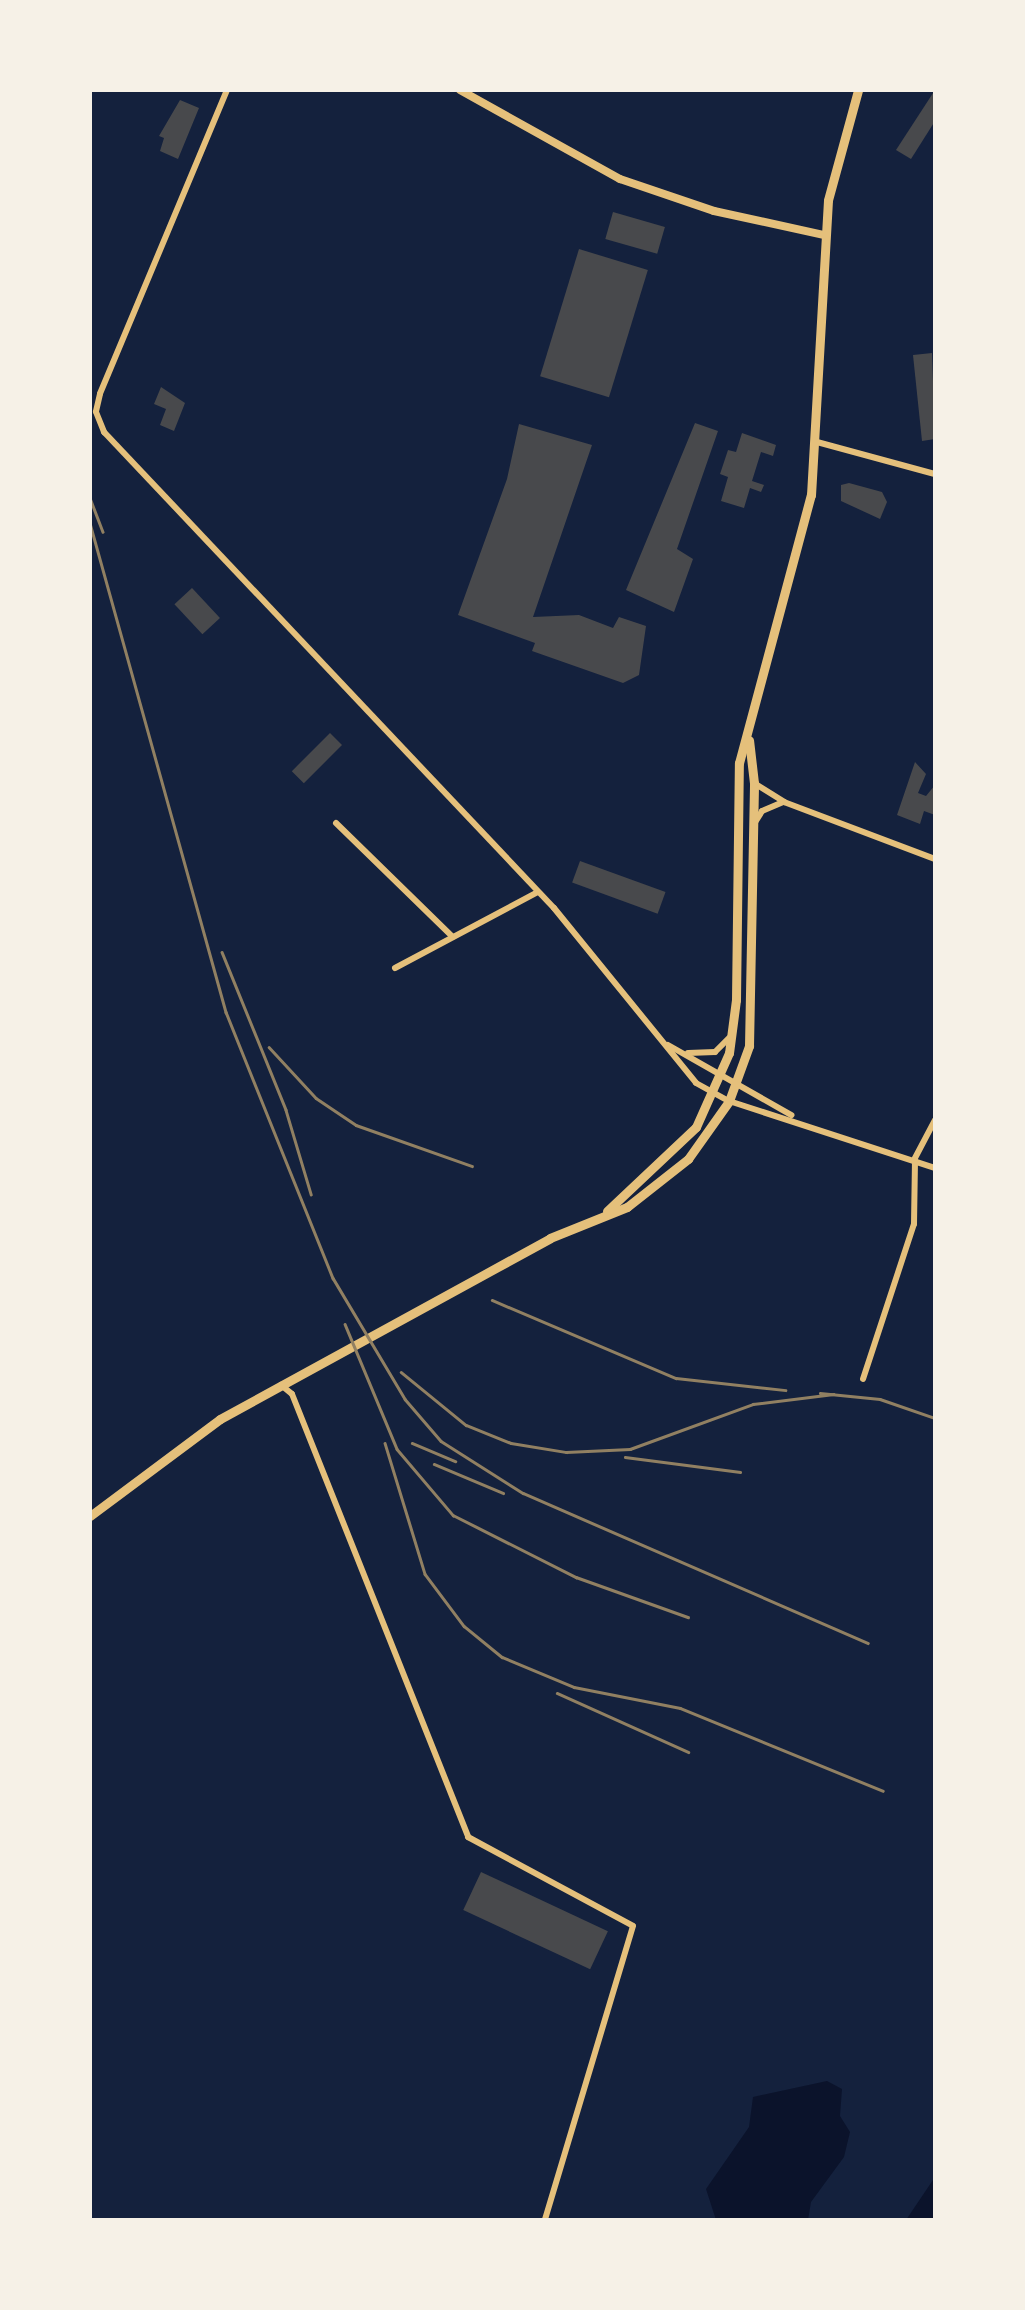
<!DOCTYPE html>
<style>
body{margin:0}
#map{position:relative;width:1025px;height:2310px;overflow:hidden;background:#14213d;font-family:"Libre Baskerville",serif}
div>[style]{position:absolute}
.water>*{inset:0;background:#0b132b}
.building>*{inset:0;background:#48494c;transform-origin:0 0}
.minor>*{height:6px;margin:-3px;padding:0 3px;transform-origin:3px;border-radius:3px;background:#e5c07b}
.tertiary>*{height:8px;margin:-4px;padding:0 4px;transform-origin:4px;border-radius:4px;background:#e5c07b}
.secondary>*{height:9px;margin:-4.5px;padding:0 4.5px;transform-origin:4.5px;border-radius:4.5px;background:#e5c07b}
.rail>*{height:2.5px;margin:-1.25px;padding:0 1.25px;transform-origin:1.25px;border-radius:1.25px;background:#918062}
span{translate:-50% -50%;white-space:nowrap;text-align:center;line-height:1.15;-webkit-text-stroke:9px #f6f1e7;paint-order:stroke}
.frame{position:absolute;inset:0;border:92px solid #f6f1e7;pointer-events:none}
</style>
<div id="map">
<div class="water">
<i style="clip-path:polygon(827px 2081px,842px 2089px,840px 2116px,850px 2132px,844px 2157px,811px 2202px,808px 2220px,716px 2220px,706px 2189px,749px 2127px,753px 2097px)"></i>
<i style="clip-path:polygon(935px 2177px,935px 2220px,906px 2220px)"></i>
</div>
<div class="building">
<i style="clip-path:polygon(935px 90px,935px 121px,911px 159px,896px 150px)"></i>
<i style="clip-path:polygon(180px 100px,199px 108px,178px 159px,160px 151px,164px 138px,159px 136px)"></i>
<i style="left:613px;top:212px;width:54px;height:28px;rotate:16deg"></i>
<i style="left:579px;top:249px;width:72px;height:133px;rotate:17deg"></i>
<i style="clip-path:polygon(932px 353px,935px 439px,922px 441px,913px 355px)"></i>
<i style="clip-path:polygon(161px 387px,185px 403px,174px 431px,160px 425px,166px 409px,154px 404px)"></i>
<i style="clip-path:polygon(695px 423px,718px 431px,677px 549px,693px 559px,674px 612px,626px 590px)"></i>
<i style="clip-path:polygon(519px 424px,592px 445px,533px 617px,579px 615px,613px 628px,619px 617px,646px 626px,639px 675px,623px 683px,532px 651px,535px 643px,458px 615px,507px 479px)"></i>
<i style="clip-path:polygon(742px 433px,776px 445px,773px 456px,761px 452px,752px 481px,764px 485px,761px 492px,750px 488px,744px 508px,721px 501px,728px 477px,720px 474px,728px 450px,736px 452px)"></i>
<i style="clip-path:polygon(849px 483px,882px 492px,887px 502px,880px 519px,841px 501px,841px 485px)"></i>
<i style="left:192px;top:588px;width:41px;height:24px;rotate:47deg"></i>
<i style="left:330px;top:733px;width:17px;height:54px;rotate:45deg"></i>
<i style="clip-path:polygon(915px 762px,926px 774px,918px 793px,926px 796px,935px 785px,935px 815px,924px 811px,920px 824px,897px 815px)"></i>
<i style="left:580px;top:861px;width:91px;height:23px;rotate:20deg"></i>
<i style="left:481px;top:1872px;width:140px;height:42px;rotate:25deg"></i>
</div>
<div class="minor">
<i style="left:227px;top:90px;width:329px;rotate:112.7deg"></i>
<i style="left:100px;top:394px;width:18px;rotate:103deg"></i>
<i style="left:96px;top:412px;width:22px;rotate:68deg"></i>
<i style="left:104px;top:432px;width:655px;rotate:46.61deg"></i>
<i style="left:554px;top:908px;width:225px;rotate:50.9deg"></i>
<i style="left:696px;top:1083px;width:38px;rotate:29deg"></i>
<i style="left:729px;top:1101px;width:217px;rotate:18deg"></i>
<i style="left:817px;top:442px;width:122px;rotate:15.2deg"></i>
<i style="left:754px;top:783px;width:36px;rotate:32deg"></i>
<i style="left:784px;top:802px;width:161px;rotate:20.7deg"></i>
<i style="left:336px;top:823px;width:163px;rotate:44.3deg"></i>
<i style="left:754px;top:824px;width:15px;rotate:-58deg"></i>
<i style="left:762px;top:811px;width:23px;rotate:-23deg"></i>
<i style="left:395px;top:968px;width:162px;rotate:-28deg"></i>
<i style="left:668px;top:1045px;width:142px;rotate:29.6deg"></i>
<i style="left:688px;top:1053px;width:27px;rotate:-2deg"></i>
<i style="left:715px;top:1052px;width:20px;rotate:-45deg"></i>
<i style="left:915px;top:1158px;width:43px;rotate:-62.2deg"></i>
<i style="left:863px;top:1379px;width:163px;rotate:-71.8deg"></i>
<i style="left:914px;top:1224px;width:65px;rotate:-89.1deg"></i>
<i style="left:281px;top:1385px;width:14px;rotate:39deg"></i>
<i style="left:292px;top:1394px;width:477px;rotate:68.3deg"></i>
<i style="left:468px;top:1837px;width:187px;rotate:28.3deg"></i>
<i style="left:633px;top:1926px;width:307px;rotate:106.7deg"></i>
</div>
<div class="tertiary">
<i style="left:460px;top:90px;width:183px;rotate:29.1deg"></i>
<i style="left:620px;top:179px;width:99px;rotate:18.8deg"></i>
<i style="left:714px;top:211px;width:113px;rotate:12.3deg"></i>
</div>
<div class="secondary">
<i style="left:607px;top:1211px;width:122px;rotate:-43.3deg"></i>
<i style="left:696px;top:1127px;width:81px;rotate:-66deg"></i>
<i style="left:729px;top:1053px;width:53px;rotate:-82.5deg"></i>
<i style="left:736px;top:1000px;width:237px;rotate:-89.3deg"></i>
<i style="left:739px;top:763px;width:278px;rotate:-75deg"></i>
<i style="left:811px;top:495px;width:295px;rotate:-86.7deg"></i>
<i style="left:828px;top:200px;width:114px;rotate:-74.7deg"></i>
<i style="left:90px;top:1516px;width:162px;rotate:-36.7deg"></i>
<i style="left:220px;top:1419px;width:376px;rotate:-28.7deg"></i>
<i style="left:550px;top:1238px;width:83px;rotate:-21.9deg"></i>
<i style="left:627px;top:1207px;width:78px;rotate:-38.2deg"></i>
<i style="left:688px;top:1159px;width:71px;rotate:-54.7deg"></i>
<i style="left:729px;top:1101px;width:59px;rotate:-70deg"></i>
<i style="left:749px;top:1046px;width:263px;rotate:-88.9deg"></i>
<i style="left:754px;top:783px;width:43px;rotate:-96.6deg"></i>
</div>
<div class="rail">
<i style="left:90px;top:498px;width:36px;rotate:69deg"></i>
<i style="left:90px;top:523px;width:508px;rotate:74.46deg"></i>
<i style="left:226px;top:1012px;width:287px;rotate:68.1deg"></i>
<i style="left:333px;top:1278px;width:141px;rotate:59.2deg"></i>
<i style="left:405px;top:1399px;width:55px;rotate:49.4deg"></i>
<i style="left:441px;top:1441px;width:97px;rotate:32.4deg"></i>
<i style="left:523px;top:1493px;width:376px;rotate:23.5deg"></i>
<i style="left:222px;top:952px;width:170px;rotate:67.9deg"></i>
<i style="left:286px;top:1110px;width:88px;rotate:73.4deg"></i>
<i style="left:269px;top:1047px;width:69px;rotate:47.3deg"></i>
<i style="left:316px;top:1098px;width:48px;rotate:34deg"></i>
<i style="left:356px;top:1125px;width:123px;rotate:19.5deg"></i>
<i style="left:492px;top:1300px;width:200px;rotate:23deg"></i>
<i style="left:676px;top:1378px;width:110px;rotate:6.3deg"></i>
<i style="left:345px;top:1324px;width:135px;rotate:67.4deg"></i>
<i style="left:397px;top:1449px;width:87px;rotate:49.7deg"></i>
<i style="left:453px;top:1515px;width:138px;rotate:26.8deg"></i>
<i style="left:576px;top:1577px;width:119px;rotate:19.7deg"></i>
<i style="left:401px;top:1372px;width:84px;rotate:39.2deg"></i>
<i style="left:466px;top:1425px;width:48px;rotate:21.8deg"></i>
<i style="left:511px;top:1443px;width:56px;rotate:9.3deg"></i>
<i style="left:566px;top:1452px;width:64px;rotate:-2.7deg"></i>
<i style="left:630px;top:1449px;width:131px;rotate:-20.1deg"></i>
<i style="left:753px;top:1404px;width:81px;rotate:-7.1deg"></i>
<i style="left:820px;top:1393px;width:60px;rotate:5.7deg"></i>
<i style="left:880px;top:1399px;width:58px;rotate:19.1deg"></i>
<i style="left:385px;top:1443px;width:137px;rotate:73deg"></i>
<i style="left:425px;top:1574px;width:65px;rotate:53.1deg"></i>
<i style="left:464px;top:1626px;width:49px;rotate:39.2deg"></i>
<i style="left:502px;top:1657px;width:78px;rotate:22.6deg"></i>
<i style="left:574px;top:1687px;width:108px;rotate:11.2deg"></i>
<i style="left:680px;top:1708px;width:219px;rotate:22.2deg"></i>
<i style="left:412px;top:1443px;width:47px;rotate:22.7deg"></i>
<i style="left:625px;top:1457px;width:116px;rotate:7.4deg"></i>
<i style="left:434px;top:1464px;width:75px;rotate:22.8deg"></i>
<i style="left:557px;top:1693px;width:144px;rotate:24.2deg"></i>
</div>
<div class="frame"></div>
</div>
